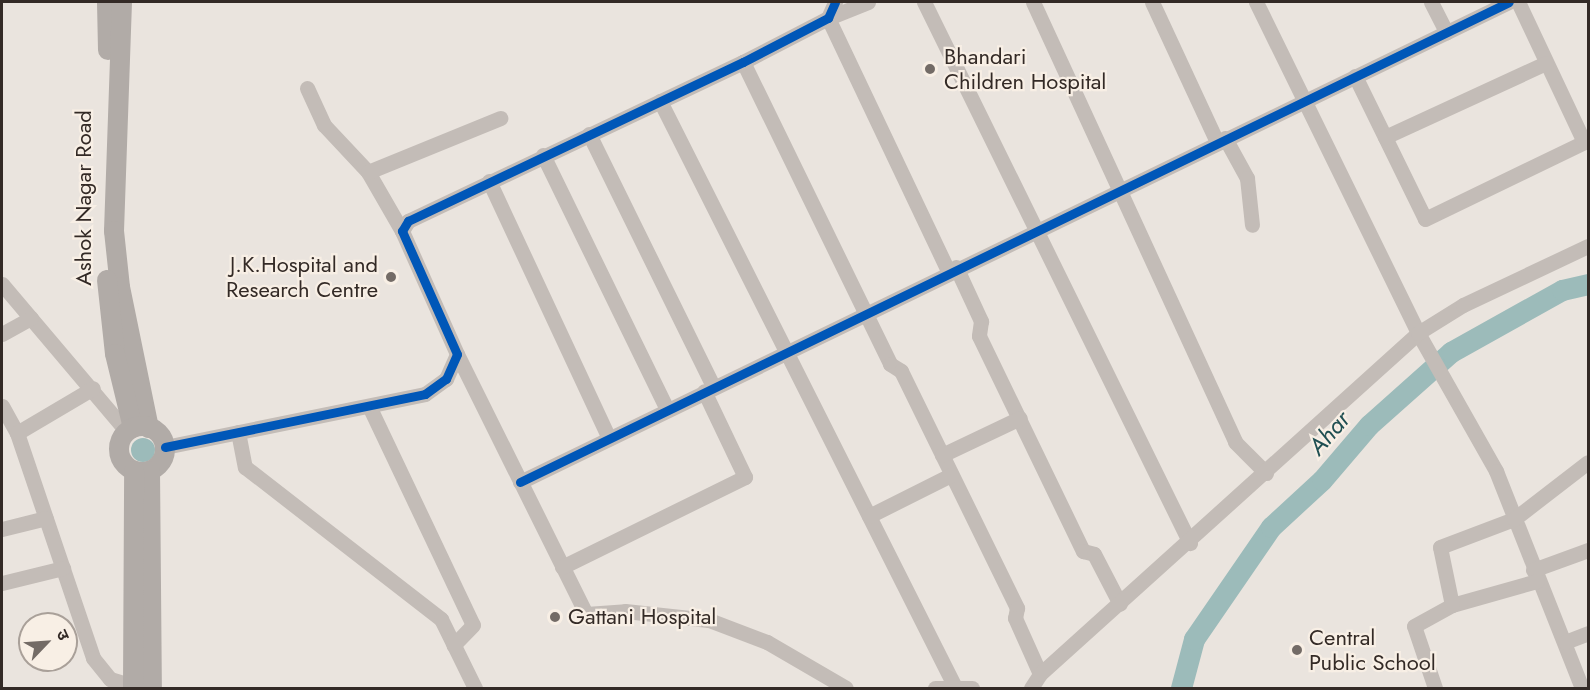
<!DOCTYPE html>
<meta charset="utf-8">
<style>
body{margin:0}
#map{position:relative;width:1590px;height:690px;overflow:hidden;background:#eae4de;font-family:Jost,"Noto Sans Devanagari",sans-serif}
div>[style]{position:absolute}
.water>*{inset:0;background:#9cbbba}
.round{border-radius:50%}
.river>*{height:21px;margin:-10.5px;padding:0 10.5px;transform-origin:10.5px;border-radius:10.5px;background:#9cbbba}
.minor>*{height:15px;margin:-7.5px;padding:0 7.5px;transform-origin:7.5px;border-radius:7.5px;background:#c3bcb7}
.major>*{height:20px;margin:-10px;padding:0 10px;transform-origin:10px;border-radius:10px;background:#b1aba7}
.major>.ring{margin:-10px;padding:0;box-sizing:content-box;background:none;border:20px solid #b1aba7;border-radius:50%}
.cycleway>*{height:9px;margin:-4.5px;padding:0 4.5px;transform-origin:4.5px;border-radius:4.5px;background:#0057b8}
.dots>*{width:16px;height:16px;translate:-50% -50%;box-sizing:border-box;border:3px solid #f8efe5;border-radius:50%}
span{translate:-50% -50%;white-space:nowrap;text-align:center;line-height:1.15;-webkit-text-stroke:4.5px #f8efe5;paint-order:stroke}
.poi-label{font-size:22px;color:#332a26}
.left{translate:0 -50%;text-align:left}
.right{translate:-100% -50%;text-align:right}
.street-label{font-size:22px;color:#332a26}
.water-label{font-size:24px;color:#1f4f52;font-style:italic}
.frame{position:absolute;inset:0;border:3px solid #332a26;pointer-events:none}
.north{position:absolute;left:18px;top:612px;width:60px;height:60px;box-sizing:border-box;background:#f8efe5;border:2px solid #a9a099;border-radius:50%;rotate:65deg;font-size:16px;font-weight:700;line-height:24px;text-align:center;color:#332a26}
.north::after{content:'';display:block;margin:auto;width:21px;height:27px;background:#736b66;clip-path:polygon(50% 0,100% 100%,50% 72%,0 100%)}
</style>
<div id="map">
<div class="water">
<i class="round" style="left:131px;top:438px;width:24px;height:24px"></i>
</div>
<div class="river">
<i style="left:1181px;top:688px;width:51px;rotate:-75.1deg"></i>
<i style="left:1194px;top:639px;width:136px;rotate:-55.5deg"></i>
<i style="left:1271px;top:527px;width:69px;rotate:-42.7deg"></i>
<i style="left:1322px;top:480px;width:72px;rotate:-49.5deg"></i>
<i style="left:1369px;top:425px;width:110px;rotate:-41.7deg"></i>
<i style="left:1451px;top:352px;width:127px;rotate:-29.2deg"></i>
<i style="left:1562px;top:290px;width:27px;rotate:-13deg"></i>
</div>
<div class="minor">
<i style="left:868px;top:2px;width:43px;rotate:158.2deg"></i>
<i style="left:828px;top:18px;width:280px;rotate:64.6deg"></i>
<i style="left:924px;top:2px;width:603px;rotate:63.82deg"></i>
<i style="left:1033px;top:2px;width:484px;rotate:65.3deg"></i>
<i style="left:1235px;top:442px;width:44px;rotate:45deg"></i>
<i style="left:1152px;top:2px;width:154px;rotate:65.1deg"></i>
<i style="left:1256px;top:2px;width:369px;rotate:63.9deg"></i>
<i style="left:1418px;top:333px;width:159px;rotate:60.5deg"></i>
<i style="left:1496px;top:471px;width:228px;rotate:68.4deg"></i>
<i style="left:1431px;top:2px;width:34px;rotate:63deg"></i>
<i style="left:743px;top:62px;width:336px;rotate:64deg"></i>
<i style="left:890px;top:364px;width:13px;rotate:32deg"></i>
<i style="left:901px;top:371px;width:264px;rotate:63.9deg"></i>
<i style="left:1017px;top:608px;width:10px;rotate:101deg"></i>
<i style="left:1015px;top:618px;width:61px;rotate:65.9deg"></i>
<i style="left:1355px;top:76px;width:159px;rotate:63.9deg"></i>
<i style="left:1425px;top:219px;width:177px;rotate:-25.8deg"></i>
<i style="left:1584px;top:142px;width:155px;rotate:-115.2deg"></i>
<i style="left:307px;top:88px;width:41px;rotate:65.3deg"></i>
<i style="left:324px;top:125px;width:64px;rotate:46.9deg"></i>
<i style="left:660px;top:101px;width:654px;rotate:63.28deg"></i>
<i style="left:589px;top:134px;width:281px;rotate:63.8deg"></i>
<i style="left:1385px;top:137px;width:177px;rotate:-24.7deg"></i>
<i style="left:1225px;top:138px;width:46px;rotate:61.2deg"></i>
<i style="left:1247px;top:178px;width:47px;rotate:83.9deg"></i>
<i style="left:543px;top:155px;width:283px;rotate:64deg"></i>
<i style="left:489px;top:181px;width:284px;rotate:65deg"></i>
<i style="left:402px;top:231px;width:68px;rotate:-120deg"></i>
<i style="left:368px;top:172px;width:143px;rotate:-22.2deg"></i>
<i style="left:956px;top:267px;width:60px;rotate:65.2deg"></i>
<i style="left:981px;top:321px;width:15px;rotate:98deg"></i>
<i style="left:979px;top:336px;width:239px;rotate:64.2deg"></i>
<i style="left:1083px;top:551px;width:11px;rotate:15deg"></i>
<i style="left:1094px;top:554px;width:56px;rotate:62.5deg"></i>
<i style="left:2px;top:284px;width:194px;rotate:49.8deg"></i>
<i style="left:2px;top:334px;width:33px;rotate:-29deg"></i>
<i style="left:457px;top:354px;width:290px;rotate:63.6deg"></i>
<i style="left:586px;top:614px;width:39px;rotate:-4deg"></i>
<i style="left:625px;top:611px;width:84px;rotate:6.1deg"></i>
<i style="left:709px;top:620px;width:62px;rotate:20.8deg"></i>
<i style="left:767px;top:642px;width:91px;rotate:30.2deg"></i>
<i style="left:2px;top:406px;width:31px;rotate:61deg"></i>
<i style="left:17px;top:433px;width:237px;rotate:71.3deg"></i>
<i style="left:93px;top:658px;width:27px;rotate:51deg"></i>
<i style="left:110px;top:679px;width:24px;rotate:17deg"></i>
<i style="left:369px;top:406px;width:242px;rotate:64.6deg"></i>
<i style="left:473px;top:625px;width:28px;rotate:134deg"></i>
<i style="left:238px;top:432px;width:36px;rotate:79deg"></i>
<i style="left:245px;top:467px;width:248px;rotate:37.8deg"></i>
<i style="left:441px;top:619px;width:77px;rotate:63.8deg"></i>
<i style="left:17px;top:433px;width:88px;rotate:-30.6deg"></i>
<i style="left:165px;top:447px;width:265px;rotate:-11.5deg"></i>
<i style="left:425px;top:394px;width:26px;rotate:-36deg"></i>
<i style="left:446px;top:379px;width:27px;rotate:-66deg"></i>
<i style="left:457px;top:354px;width:135px;rotate:-114.1deg"></i>
<i style="left:402px;top:231px;width:12px;rotate:-59deg"></i>
<i style="left:408px;top:221px;width:371px;rotate:-25.4deg"></i>
<i style="left:743px;top:62px;width:96px;rotate:-27.4deg"></i>
<i style="left:828px;top:18px;width:17px;rotate:-66deg"></i>
<i style="left:942px;top:455px;width:86px;rotate:-25.4deg"></i>
<i style="left:520px;top:482px;width:1099px;rotate:-25.89deg"></i>
<i style="left:869px;top:516px;width:92px;rotate:-26.6deg"></i>
<i style="left:2px;top:529px;width:45px;rotate:-14deg"></i>
<i style="left:562px;top:567px;width:204px;rotate:-26.2deg"></i>
<i style="left:745px;top:477px;width:95px;rotate:-115.5deg"></i>
<i style="left:1533px;top:570px;width:59px;rotate:-20deg"></i>
<i style="left:2px;top:583px;width:63px;rotate:-13.8deg"></i>
<i style="left:1452px;top:605px;width:88px;rotate:-15.8deg"></i>
<i style="left:1565px;top:642px;width:25px;rotate:-21deg"></i>
<i style="left:935px;top:688px;width:37px"></i>
<i style="left:1031px;top:688px;width:17px;rotate:-57deg"></i>
<i style="left:1040px;top:674px;width:509px;rotate:-42.05deg"></i>
<i style="left:1418px;top:333px;width:53px;rotate:-31.9deg"></i>
<i style="left:1463px;top:305px;width:138px;rotate:-25.3deg"></i>
<i style="left:1435px;top:688px;width:65px;rotate:-108.7deg"></i>
<i style="left:1414px;top:626px;width:43px;rotate:-28.9deg"></i>
<i style="left:1452px;top:605px;width:59px;rotate:-101.7deg"></i>
<i style="left:1440px;top:547px;width:79px;rotate:-20.7deg"></i>
<i style="left:1514px;top:519px;width:93px;rotate:-37.6deg"></i>
</div>
<div class="major">
<i style="left:107px;top:2px;width:48px;rotate:88.8deg"></i>
<i style="left:122px;top:2px;width:229px;rotate:92deg"></i>
<i style="left:114px;top:231px;width:56px;rotate:83.9deg"></i>
<i style="left:120px;top:287px;width:144px;rotate:78.4deg"></i>
<i style="left:107px;top:280px;width:74px;rotate:83.8deg"></i>
<i style="left:115px;top:354px;width:76px;rotate:76.3deg"></i>
<i class="ring" style="left:119px;top:426px;width:26px;height:26px"></i>
<i style="left:150px;top:471px;width:217px;rotate:89.5deg"></i>
<i style="left:133px;top:688px;width:217px;rotate:-89.7deg"></i>
</div>
<div class="cycleway">
<i style="left:165px;top:447px;width:265px;rotate:-11.5deg"></i>
<i style="left:425px;top:394px;width:26px;rotate:-36deg"></i>
<i style="left:446px;top:379px;width:27px;rotate:-66deg"></i>
<i style="left:457px;top:354px;width:135px;rotate:-114.1deg"></i>
<i style="left:402px;top:231px;width:12px;rotate:-59deg"></i>
<i style="left:408px;top:221px;width:371px;rotate:-25.4deg"></i>
<i style="left:743px;top:62px;width:96px;rotate:-27.4deg"></i>
<i style="left:828px;top:18px;width:17px;rotate:-66deg"></i>
<i style="left:520px;top:482px;width:1099px;rotate:-25.89deg"></i>
</div>
<div class="dots">
<i style="left:930px;top:69px;background:#736b66"></i>
<i style="left:391px;top:277px;background:#736b66"></i>
<i style="left:555px;top:617px;background:#736b66"></i>
<i style="left:1297px;top:650px;background:#736b66"></i>
</div>
<div class="poi-label">
<span class="left" style="left:944px;top:69px">Bhandari<br>Children Hospital</span>
<span class="right" style="left:378px;top:277px">J.K.Hospital and<br>Research Centre</span>
<span class="left" style="left:568px;top:617px">Gattani Hospital</span>
<span class="left" style="left:1309px;top:650px">Central<br>Public School</span>
</div>
<div class="street-label">
<span style="left:84px;top:198px;rotate:-90deg">Ashok Nagar Road</span>
</div>
<div class="water-label">
<span style="left:1329px;top:433px;rotate:-49deg">Ahar</span>
</div>
<div class="frame"></div>
<div class="north">उ</div>
</div>
